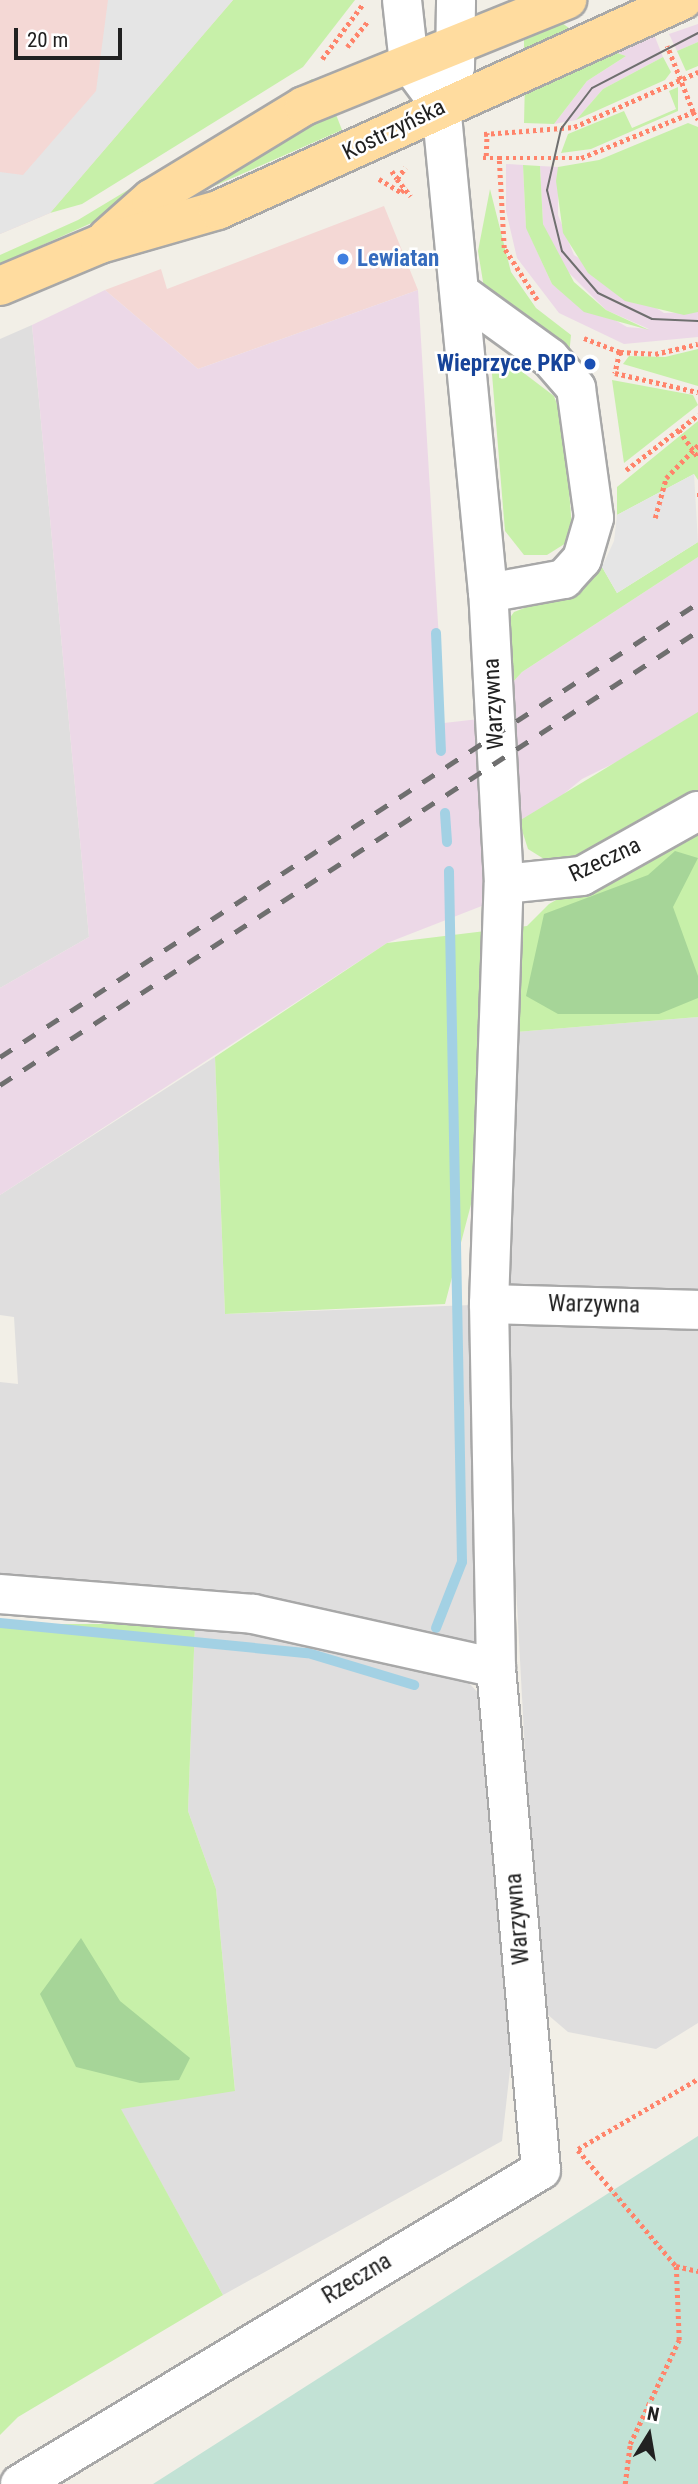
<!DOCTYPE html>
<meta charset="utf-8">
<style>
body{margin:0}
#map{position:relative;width:698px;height:2484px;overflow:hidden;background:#f2efe7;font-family:"Roboto Condensed",sans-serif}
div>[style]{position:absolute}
.residential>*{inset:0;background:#dfdede}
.commercial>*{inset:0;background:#f4d8d5}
.industrial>*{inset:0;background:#ecd8e7}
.grass>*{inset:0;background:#c7f0a9}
.forest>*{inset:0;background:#a6d598}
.wetland>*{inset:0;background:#c2e2d5}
.parking>*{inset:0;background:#e5e5e5}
.stream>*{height:10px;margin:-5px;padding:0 5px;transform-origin:5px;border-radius:5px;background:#a3d1e4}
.path>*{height:4.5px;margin-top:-2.25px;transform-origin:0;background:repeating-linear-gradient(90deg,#ff846b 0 3.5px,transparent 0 7px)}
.roads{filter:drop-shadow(2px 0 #a8a8a8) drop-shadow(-2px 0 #a8a8a8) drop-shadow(0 2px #a8a8a8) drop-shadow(0 -2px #a8a8a8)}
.minor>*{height:38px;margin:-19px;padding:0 19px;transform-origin:19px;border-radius:19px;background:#fff}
.major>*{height:38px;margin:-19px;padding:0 19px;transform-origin:19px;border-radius:19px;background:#ffdc9f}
.tram>*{height:2px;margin:-1px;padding:0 1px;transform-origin:1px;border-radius:1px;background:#6f6f6f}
.rail>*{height:5px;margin-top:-2.5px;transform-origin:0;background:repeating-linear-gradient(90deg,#6f6f6f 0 14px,transparent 0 28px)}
.dots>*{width:19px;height:19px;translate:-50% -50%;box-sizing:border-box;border:4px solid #fff;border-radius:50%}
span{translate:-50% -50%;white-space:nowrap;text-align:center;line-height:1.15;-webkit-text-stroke:5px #fff;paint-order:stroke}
.street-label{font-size:23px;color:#212121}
.shop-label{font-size:23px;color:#366cbe;font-weight:700}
.left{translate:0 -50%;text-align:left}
.transit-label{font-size:23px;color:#164399;font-weight:700}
.right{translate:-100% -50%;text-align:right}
.north{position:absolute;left:614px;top:2400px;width:70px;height:70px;-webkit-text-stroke:5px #fff;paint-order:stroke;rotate:11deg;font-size:19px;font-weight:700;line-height:28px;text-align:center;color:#212121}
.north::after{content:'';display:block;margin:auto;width:24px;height:32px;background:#212121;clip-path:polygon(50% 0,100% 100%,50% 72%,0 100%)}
.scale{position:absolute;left:14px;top:28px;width:108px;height:32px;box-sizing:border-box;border:4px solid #212121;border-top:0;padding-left:9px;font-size:21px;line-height:24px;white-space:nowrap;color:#212121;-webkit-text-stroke:5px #fff;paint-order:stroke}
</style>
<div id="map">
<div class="residential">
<i style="clip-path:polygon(32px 325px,89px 937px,0 988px,0 339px)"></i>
<i style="clip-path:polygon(698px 1017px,698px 2023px,656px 2049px,568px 2032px,547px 2014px,529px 1826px,505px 1383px,516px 1032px)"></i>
<i style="clip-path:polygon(215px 1057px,225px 1314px,472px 1305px,477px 1642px,451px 1645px,0 1578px,0 1382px,18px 1384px,14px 1317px,0 1315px,0 1195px)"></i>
<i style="clip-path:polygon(195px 1624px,247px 1628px,441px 1670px,467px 1681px,484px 1699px,513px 2043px,502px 2141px,223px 2295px,120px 2108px,235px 2090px,216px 1889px,188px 1811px)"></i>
</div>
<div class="commercial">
<i style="clip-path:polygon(0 0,233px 0,50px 213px,0 234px)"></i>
<i style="clip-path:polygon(384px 206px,418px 290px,198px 369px,105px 290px,161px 269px,167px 289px)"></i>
</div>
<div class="industrial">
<i style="clip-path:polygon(698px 24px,698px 42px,677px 51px,669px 34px)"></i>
<i style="clip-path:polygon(655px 37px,663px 57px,603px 89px,576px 120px,554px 124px,587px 81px,626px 56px,614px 52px,633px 38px)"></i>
<i style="clip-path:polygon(506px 164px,523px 165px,526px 227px,552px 284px,627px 327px,649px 329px,606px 310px,559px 263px,543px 224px,540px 166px,558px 167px,558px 215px,574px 255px,664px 313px,698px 312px,698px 337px,624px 344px,559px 313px,517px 258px,506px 211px)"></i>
<i style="clip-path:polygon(105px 290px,198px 369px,418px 290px,444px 723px,479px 719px,522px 672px,698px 557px,698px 722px,582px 779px,489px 855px,492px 902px,387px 943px,0 1195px,0 988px,89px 937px,32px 325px)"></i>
</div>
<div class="grass">
<i style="clip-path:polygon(233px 0,355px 0,303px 67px,82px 204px,50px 213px)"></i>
<i style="clip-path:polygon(562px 23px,573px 31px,524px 52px,524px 40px)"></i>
<i style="clip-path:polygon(698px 42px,698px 66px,686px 71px,677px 51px)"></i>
<i style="clip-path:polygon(614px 52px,626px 56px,587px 81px,554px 124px,524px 123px,525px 80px)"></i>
<i style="clip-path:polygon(663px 57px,671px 72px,665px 80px,576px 120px,603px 89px)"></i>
<i style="clip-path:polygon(312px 79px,321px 81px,96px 221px,0 264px,0 255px,78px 220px)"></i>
<i style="clip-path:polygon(678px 87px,678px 111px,591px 149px,561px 153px,568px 134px,624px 111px,632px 128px,676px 109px,669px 91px)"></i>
<i style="clip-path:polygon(335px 112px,342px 130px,205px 190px,292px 133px)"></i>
<i style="clip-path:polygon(688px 123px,698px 127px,698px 312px,684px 315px,625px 301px,588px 273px,563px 233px,556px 181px,558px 167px,599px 160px)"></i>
<i style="clip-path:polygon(523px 165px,540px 166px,543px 224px,574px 282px,606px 310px,649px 330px,584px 312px,552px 284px,526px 228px)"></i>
<i style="clip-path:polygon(490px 189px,511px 272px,536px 308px,571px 335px,569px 356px,484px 288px,478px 251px)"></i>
<i style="clip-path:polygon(698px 349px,698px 386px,623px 364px,629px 356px,665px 357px)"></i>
<i style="clip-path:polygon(504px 358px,554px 396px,564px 424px,572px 529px,566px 543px,547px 555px,524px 555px,505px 531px,492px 374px,494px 362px)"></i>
<i style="clip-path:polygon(612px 380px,693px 395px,698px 405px,624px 463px)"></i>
<i style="clip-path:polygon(698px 421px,698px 480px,694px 474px,617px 515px,617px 487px)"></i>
<i style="clip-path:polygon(698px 542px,698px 557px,522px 672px,503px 693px,502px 629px,514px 612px,586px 584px,602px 567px,617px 593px)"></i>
<i style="clip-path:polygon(698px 712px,698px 796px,592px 861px,552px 864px,528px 849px,519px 821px)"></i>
<i style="clip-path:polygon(698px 821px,698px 1017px,516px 1032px,445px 1304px,225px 1314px,215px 1057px,387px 943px,527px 926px,549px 904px)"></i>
<i style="clip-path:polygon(0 1624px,195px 1624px,188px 1811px,216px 1889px,235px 2091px,121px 2109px,223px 2295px,18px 2417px,0 2435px)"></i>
</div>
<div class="forest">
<i style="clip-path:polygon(675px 851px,698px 858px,673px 907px,698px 976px,698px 998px,659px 1014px,558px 1014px,526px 996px,544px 914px,648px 875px)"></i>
<i style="clip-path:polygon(81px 1938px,120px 2001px,190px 2058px,179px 2080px,140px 2083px,76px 2067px,40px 1994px)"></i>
</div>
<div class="wetland">
<i style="clip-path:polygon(698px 2136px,698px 2484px,153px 2484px)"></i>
</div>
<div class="parking">
<i style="clip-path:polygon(108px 0,233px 0,50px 213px,0 234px,0 172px,23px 175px,96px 91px)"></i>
<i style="clip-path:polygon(694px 474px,698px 542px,617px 593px,602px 567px,614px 541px,617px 515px)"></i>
</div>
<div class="stream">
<i style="left:436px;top:633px;width:118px;rotate:87.6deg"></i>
<i style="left:445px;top:813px;width:29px;rotate:86deg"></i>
<i style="left:0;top:1623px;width:309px;rotate:5.6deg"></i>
<i style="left:308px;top:1653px;width:111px;rotate:16.8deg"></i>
<i style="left:436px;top:1628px;width:71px;rotate:-68.5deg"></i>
<i style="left:462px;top:1562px;width:691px;rotate:-91.08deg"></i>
</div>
<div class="path">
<i style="left:347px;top:47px;width:32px;rotate:-51deg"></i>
<i style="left:322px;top:59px;width:69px;rotate:-53.3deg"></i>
<i style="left:693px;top:112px;width:9px;rotate:54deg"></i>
<i style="left:484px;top:134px;width:90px;rotate:-4.4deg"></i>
<i style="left:574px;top:127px;width:136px;rotate:-23.9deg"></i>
<i style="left:486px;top:156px;width:23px;rotate:-88deg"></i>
<i style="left:483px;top:158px;width:16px"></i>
<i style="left:392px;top:171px;width:9px;rotate:58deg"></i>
<i style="left:397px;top:179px;width:14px;rotate:-54deg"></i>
<i style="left:379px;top:179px;width:26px;rotate:31deg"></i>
<i style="left:401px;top:192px;width:7px;rotate:-45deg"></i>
<i style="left:397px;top:179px;width:22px;rotate:51deg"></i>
<i style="left:537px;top:300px;width:62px;rotate:-122.4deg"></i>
<i style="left:504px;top:248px;width:90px;rotate:-93.2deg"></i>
<i style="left:499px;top:158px;width:82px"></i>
<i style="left:581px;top:158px;width:121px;rotate:-22.3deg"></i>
<i style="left:693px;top:112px;width:71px;rotate:-111.5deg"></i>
<i style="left:584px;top:338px;width:39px;rotate:21deg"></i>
<i style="left:620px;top:352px;width:22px;rotate:103deg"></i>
<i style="left:615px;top:373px;width:85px;rotate:12.9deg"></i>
<i style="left:620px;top:352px;width:35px;rotate:3deg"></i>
<i style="left:655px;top:354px;width:44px;rotate:-13.1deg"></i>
<i style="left:679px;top:430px;width:33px;rotate:55deg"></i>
<i style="left:626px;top:470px;width:91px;rotate:-37.4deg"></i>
<i style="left:697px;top:495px;width:1px"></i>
<i style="left:655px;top:518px;width:41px;rotate:-74.6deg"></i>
<i style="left:666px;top:478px;width:46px;rotate:-45.9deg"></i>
<i style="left:578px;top:2149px;width:139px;rotate:-30.3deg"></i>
<i style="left:578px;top:2150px;width:152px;rotate:49.8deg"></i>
<i style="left:676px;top:2266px;width:23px;rotate:13deg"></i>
<i style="left:625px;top:2484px;width:40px;rotate:-82.9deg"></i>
<i style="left:630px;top:2444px;width:115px;rotate:-64.8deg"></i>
<i style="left:679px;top:2340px;width:74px;rotate:-92.3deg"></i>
</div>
<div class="roads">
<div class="minor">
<i style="left:402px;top:0;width:63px;rotate:83.7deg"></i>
<i style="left:409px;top:63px;width:54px;rotate:53.3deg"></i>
<i style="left:463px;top:295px;width:107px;rotate:35.9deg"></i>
<i style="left:550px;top:358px;width:40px;rotate:49deg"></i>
<i style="left:576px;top:388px;width:131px;rotate:82.1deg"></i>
<i style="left:594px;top:518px;width:43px;rotate:106.3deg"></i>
<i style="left:582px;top:559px;width:27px;rotate:132deg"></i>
<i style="left:564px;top:579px;width:77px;rotate:169.6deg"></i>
<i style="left:504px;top:884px;width:78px;rotate:-5.9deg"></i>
<i style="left:582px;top:876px;width:133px;rotate:-29.3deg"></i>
<i style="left:489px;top:1304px;width:209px;rotate:1.6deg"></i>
<i style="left:0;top:1594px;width:254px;rotate:4.5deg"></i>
<i style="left:253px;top:1614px;width:249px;rotate:12.5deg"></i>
<i style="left:20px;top:2484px;width:608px;rotate:-31.08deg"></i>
<i style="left:541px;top:2170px;width:504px;rotate:-95.12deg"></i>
<i style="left:496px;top:1668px;width:364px;rotate:-91.1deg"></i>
<i style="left:489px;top:1304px;width:420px;rotate:-88deg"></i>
<i style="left:504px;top:884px;width:291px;rotate:-93.1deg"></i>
<i style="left:488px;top:593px;width:489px;rotate:-95.5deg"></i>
<i style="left:441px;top:106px;width:41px;rotate:-70.3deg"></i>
<i style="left:455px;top:67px;width:67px;rotate:-89.1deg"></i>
</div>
<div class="major">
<i style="left:107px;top:238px;width:59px;rotate:-41.6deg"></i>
<i style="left:151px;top:199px;width:179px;rotate:-31.3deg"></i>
<i style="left:304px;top:106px;width:284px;rotate:-22deg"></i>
<i style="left:0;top:286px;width:108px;rotate:-22.8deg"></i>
<i style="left:100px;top:244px;width:123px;rotate:-16.1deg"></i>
<i style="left:218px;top:210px;width:510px;rotate:-24.3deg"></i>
</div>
</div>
<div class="tram">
<i style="left:698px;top:33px;width:119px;rotate:152.6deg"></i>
<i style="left:592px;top:88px;width:51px;rotate:127.1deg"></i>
<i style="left:561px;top:129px;width:63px;rotate:102.9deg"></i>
<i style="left:547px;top:190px;width:63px;rotate:76.2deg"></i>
<i style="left:562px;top:251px;width:55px;rotate:49.4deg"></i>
<i style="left:598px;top:293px;width:60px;rotate:25.7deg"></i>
<i style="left:652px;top:319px;width:46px;rotate:2.5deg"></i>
</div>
<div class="rail">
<i style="left:0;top:1057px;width:833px;rotate:-33.04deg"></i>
<i style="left:0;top:1085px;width:833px;rotate:-33.04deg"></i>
</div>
<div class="dots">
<i style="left:343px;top:259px;background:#3f7fe0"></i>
<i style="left:590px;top:364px;background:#1a4fb4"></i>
</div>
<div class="street-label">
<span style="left:394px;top:130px;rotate:-26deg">Kostrzyńska</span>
<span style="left:494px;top:704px;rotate:-93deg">Warzywna</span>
<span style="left:605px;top:860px;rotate:-25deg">Rzeczna</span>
<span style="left:594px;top:1305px;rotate:1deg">Warzywna</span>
<span style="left:518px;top:1919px;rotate:-95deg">Warzywna</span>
<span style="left:357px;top:2279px;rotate:-31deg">Rzeczna</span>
</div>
<div class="shop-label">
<span class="left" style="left:357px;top:259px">Lewiatan</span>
</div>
<div class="transit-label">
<span class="right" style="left:576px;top:364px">Wieprzyce PKP</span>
</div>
<div class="north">N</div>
<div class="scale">20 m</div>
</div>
